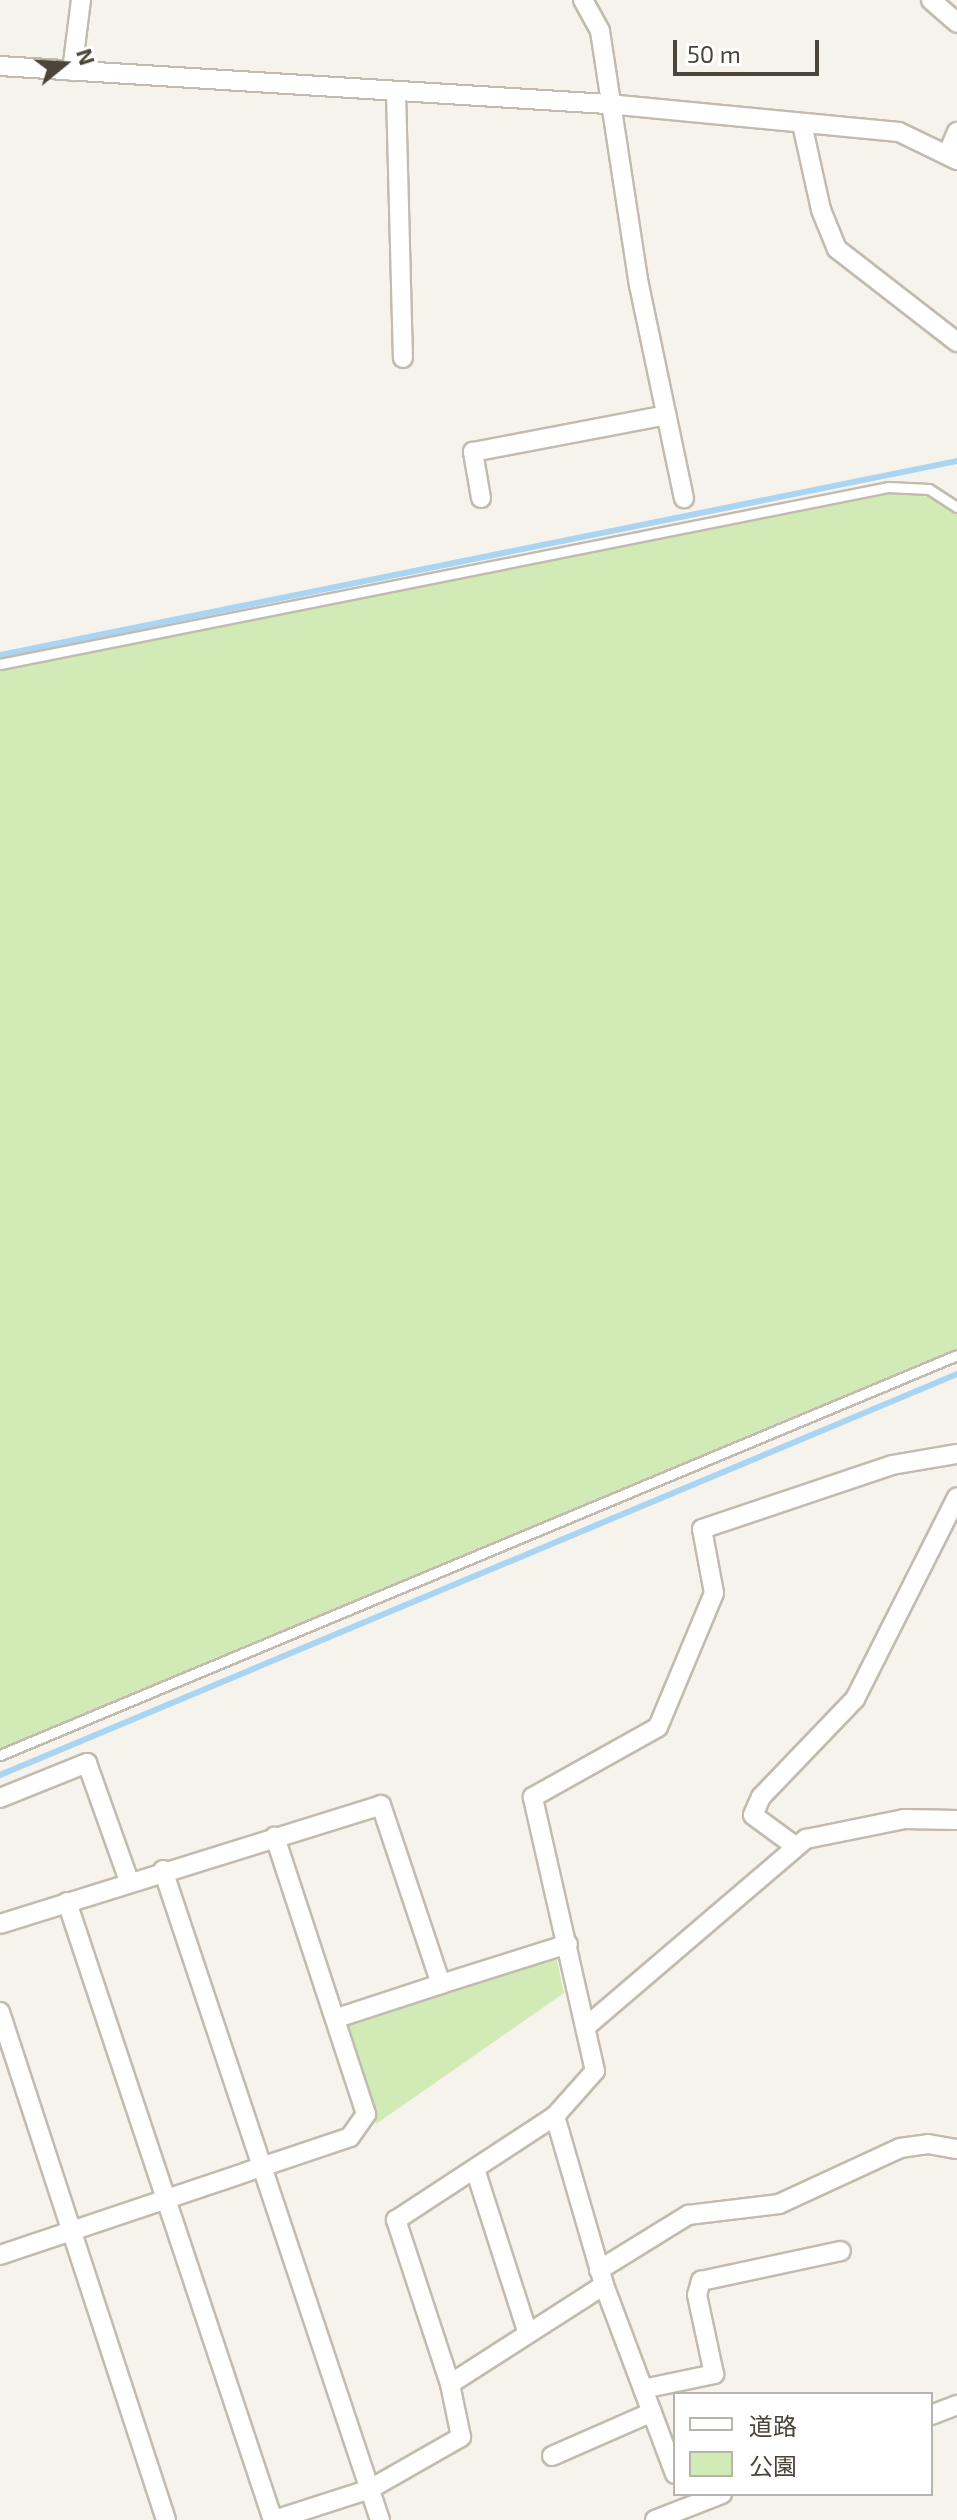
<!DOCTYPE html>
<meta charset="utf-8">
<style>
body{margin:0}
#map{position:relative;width:957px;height:2520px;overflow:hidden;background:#f6f3ec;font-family:"Exo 2","Noto Sans JP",sans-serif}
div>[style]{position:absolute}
.green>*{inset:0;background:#d2eab5}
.stream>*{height:6px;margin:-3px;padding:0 3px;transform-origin:3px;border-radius:3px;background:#a9d4f2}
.roads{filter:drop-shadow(2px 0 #c2bbae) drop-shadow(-2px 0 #c2bbae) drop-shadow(0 2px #c2bbae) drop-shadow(0 -2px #c2bbae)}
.service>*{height:9px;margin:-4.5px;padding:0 4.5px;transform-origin:4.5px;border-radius:4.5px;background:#fff}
.minor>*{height:18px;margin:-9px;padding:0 9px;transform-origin:9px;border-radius:9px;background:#fff}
span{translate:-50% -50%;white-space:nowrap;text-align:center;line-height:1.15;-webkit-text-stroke:8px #fff;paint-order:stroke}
.legend{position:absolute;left:673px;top:2392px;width:260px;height:104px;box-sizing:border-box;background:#fff;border:2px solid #b7b4b0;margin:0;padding:10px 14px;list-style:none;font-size:24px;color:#4b4439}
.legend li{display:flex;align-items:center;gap:16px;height:40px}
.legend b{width:40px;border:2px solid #b7b4b0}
.north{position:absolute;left:24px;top:24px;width:80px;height:80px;-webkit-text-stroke:6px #fff;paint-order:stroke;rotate:72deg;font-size:22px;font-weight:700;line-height:32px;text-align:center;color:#4b4439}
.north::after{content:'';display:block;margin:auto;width:28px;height:36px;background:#4b4439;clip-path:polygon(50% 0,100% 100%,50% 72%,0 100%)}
.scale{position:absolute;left:673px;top:40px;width:146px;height:36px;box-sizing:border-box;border:4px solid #4b4439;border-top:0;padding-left:10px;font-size:24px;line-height:28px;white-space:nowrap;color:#4b4439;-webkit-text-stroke:6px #fff;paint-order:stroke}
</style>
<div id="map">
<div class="green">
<i style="clip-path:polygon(890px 492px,930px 497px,957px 514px,957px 1349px,0 1749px,0 671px)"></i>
<i style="clip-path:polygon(556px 1956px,564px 1993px,376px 2124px,347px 2024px)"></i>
</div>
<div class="stream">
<i style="left:0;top:655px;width:976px;rotate:-11.46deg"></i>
<i style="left:0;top:1775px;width:1038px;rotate:-22.73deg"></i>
</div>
<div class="roads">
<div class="service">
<i style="left:0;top:664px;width:905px;rotate:-11.27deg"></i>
<i style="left:888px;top:487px;width:41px;rotate:2.8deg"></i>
<i style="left:929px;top:489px;width:33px;rotate:33deg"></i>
<i style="left:0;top:1755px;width:1037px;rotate:-22.68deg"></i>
</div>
<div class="minor">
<i style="left:583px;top:0;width:35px;rotate:61deg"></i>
<i style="left:600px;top:31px;width:257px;rotate:81.3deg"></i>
<i style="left:639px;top:285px;width:218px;rotate:78.1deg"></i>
<i style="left:931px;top:0;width:35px;rotate:41deg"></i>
<i style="left:0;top:66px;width:609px;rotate:3.58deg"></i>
<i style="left:608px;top:104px;width:292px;rotate:5.5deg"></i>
<i style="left:899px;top:132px;width:64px;rotate:25.8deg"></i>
<i style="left:72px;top:71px;width:72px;rotate:-82.8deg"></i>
<i style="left:396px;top:93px;width:265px;rotate:88.5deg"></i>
<i style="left:802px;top:124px;width:88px;rotate:77.5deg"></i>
<i style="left:821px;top:210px;width:42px;rotate:67.7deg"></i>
<i style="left:837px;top:249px;width:152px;rotate:37.8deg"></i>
<i style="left:948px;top:153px;width:23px;rotate:-67deg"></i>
<i style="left:481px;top:498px;width:47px;rotate:-99.9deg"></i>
<i style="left:473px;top:452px;width:197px;rotate:-10.8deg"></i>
<i style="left:0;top:1798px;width:94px;rotate:-21.9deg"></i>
<i style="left:87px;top:1763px;width:125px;rotate:70.4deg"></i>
<i style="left:795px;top:1846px;width:52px;rotate:-143.6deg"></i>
<i style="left:753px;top:1815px;width:20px;rotate:-66deg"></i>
<i style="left:761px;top:1797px;width:136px;rotate:-46.2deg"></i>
<i style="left:855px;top:1699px;width:226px;rotate:-63.2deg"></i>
<i style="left:163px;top:1870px;width:685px;rotate:71.54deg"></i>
<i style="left:67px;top:1902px;width:651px;rotate:71.57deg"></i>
<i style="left:0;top:1924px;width:399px;rotate:-17.3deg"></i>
<i style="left:381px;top:1805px;width:189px;rotate:71.5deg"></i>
<i style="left:441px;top:1984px;width:133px;rotate:-17.5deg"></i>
<i style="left:0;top:2012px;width:534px;rotate:71.9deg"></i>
<i style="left:337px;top:2018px;width:109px;rotate:-18.1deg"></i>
<i style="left:588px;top:2025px;width:287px;rotate:-40.5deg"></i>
<i style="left:806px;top:1839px;width:100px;rotate:-11.5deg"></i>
<i style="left:904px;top:1819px;width:53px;rotate:1.1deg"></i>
<i style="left:555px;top:2116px;width:176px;rotate:73.8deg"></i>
<i style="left:604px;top:2285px;width:202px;rotate:69.4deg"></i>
<i style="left:475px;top:2169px;width:170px;rotate:72.2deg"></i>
<i style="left:0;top:2255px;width:369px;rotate:-18.6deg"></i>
<i style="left:350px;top:2137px;width:28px;rotate:-55deg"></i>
<i style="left:366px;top:2114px;width:292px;rotate:-108.2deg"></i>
<i style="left:599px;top:2270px;width:105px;rotate:-31.7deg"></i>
<i style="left:688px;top:2215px;width:92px;rotate:-6.9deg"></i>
<i style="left:779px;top:2204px;width:133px;rotate:-24.8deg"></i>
<i style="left:900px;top:2148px;width:28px;rotate:-8deg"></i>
<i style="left:928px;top:2144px;width:29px;rotate:10deg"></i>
<i style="left:450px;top:2384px;width:183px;rotate:-32.7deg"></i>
<i style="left:643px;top:2389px;width:73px;rotate:-11.9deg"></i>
<i style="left:714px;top:2374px;width:81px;rotate:-102.1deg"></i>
<i style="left:697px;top:2295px;width:15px;rotate:-74deg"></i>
<i style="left:701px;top:2281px;width:143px;rotate:-12.1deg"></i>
<i style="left:931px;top:2415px;width:28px;rotate:-21deg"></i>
<i style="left:552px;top:2456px;width:109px;rotate:-23.7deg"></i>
<i style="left:274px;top:2520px;width:101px;rotate:-17.9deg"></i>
<i style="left:370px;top:2489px;width:105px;rotate:-29.7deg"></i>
<i style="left:461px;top:2437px;width:54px;rotate:-101.7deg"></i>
<i style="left:450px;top:2384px;width:173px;rotate:-108.2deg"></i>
<i style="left:396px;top:2220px;width:190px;rotate:-33.2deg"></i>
<i style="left:555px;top:2116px;width:60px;rotate:-48.4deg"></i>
<i style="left:595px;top:2071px;width:281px;rotate:-102.8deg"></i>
<i style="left:533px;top:1797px;width:143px;rotate:-29.2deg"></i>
<i style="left:658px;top:1727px;width:145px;rotate:-67.3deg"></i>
<i style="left:714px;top:1593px;width:65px;rotate:-100.6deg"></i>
<i style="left:702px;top:1529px;width:200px;rotate:-18.6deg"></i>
<i style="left:892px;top:1465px;width:66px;rotate:-9.6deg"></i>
<i style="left:655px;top:2520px;width:72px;rotate:-21.2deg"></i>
</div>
</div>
<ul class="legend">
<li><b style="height:10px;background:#fff"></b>道路</li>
<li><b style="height:22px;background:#d2eab5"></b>公園</li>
</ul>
<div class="north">N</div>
<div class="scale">50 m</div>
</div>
